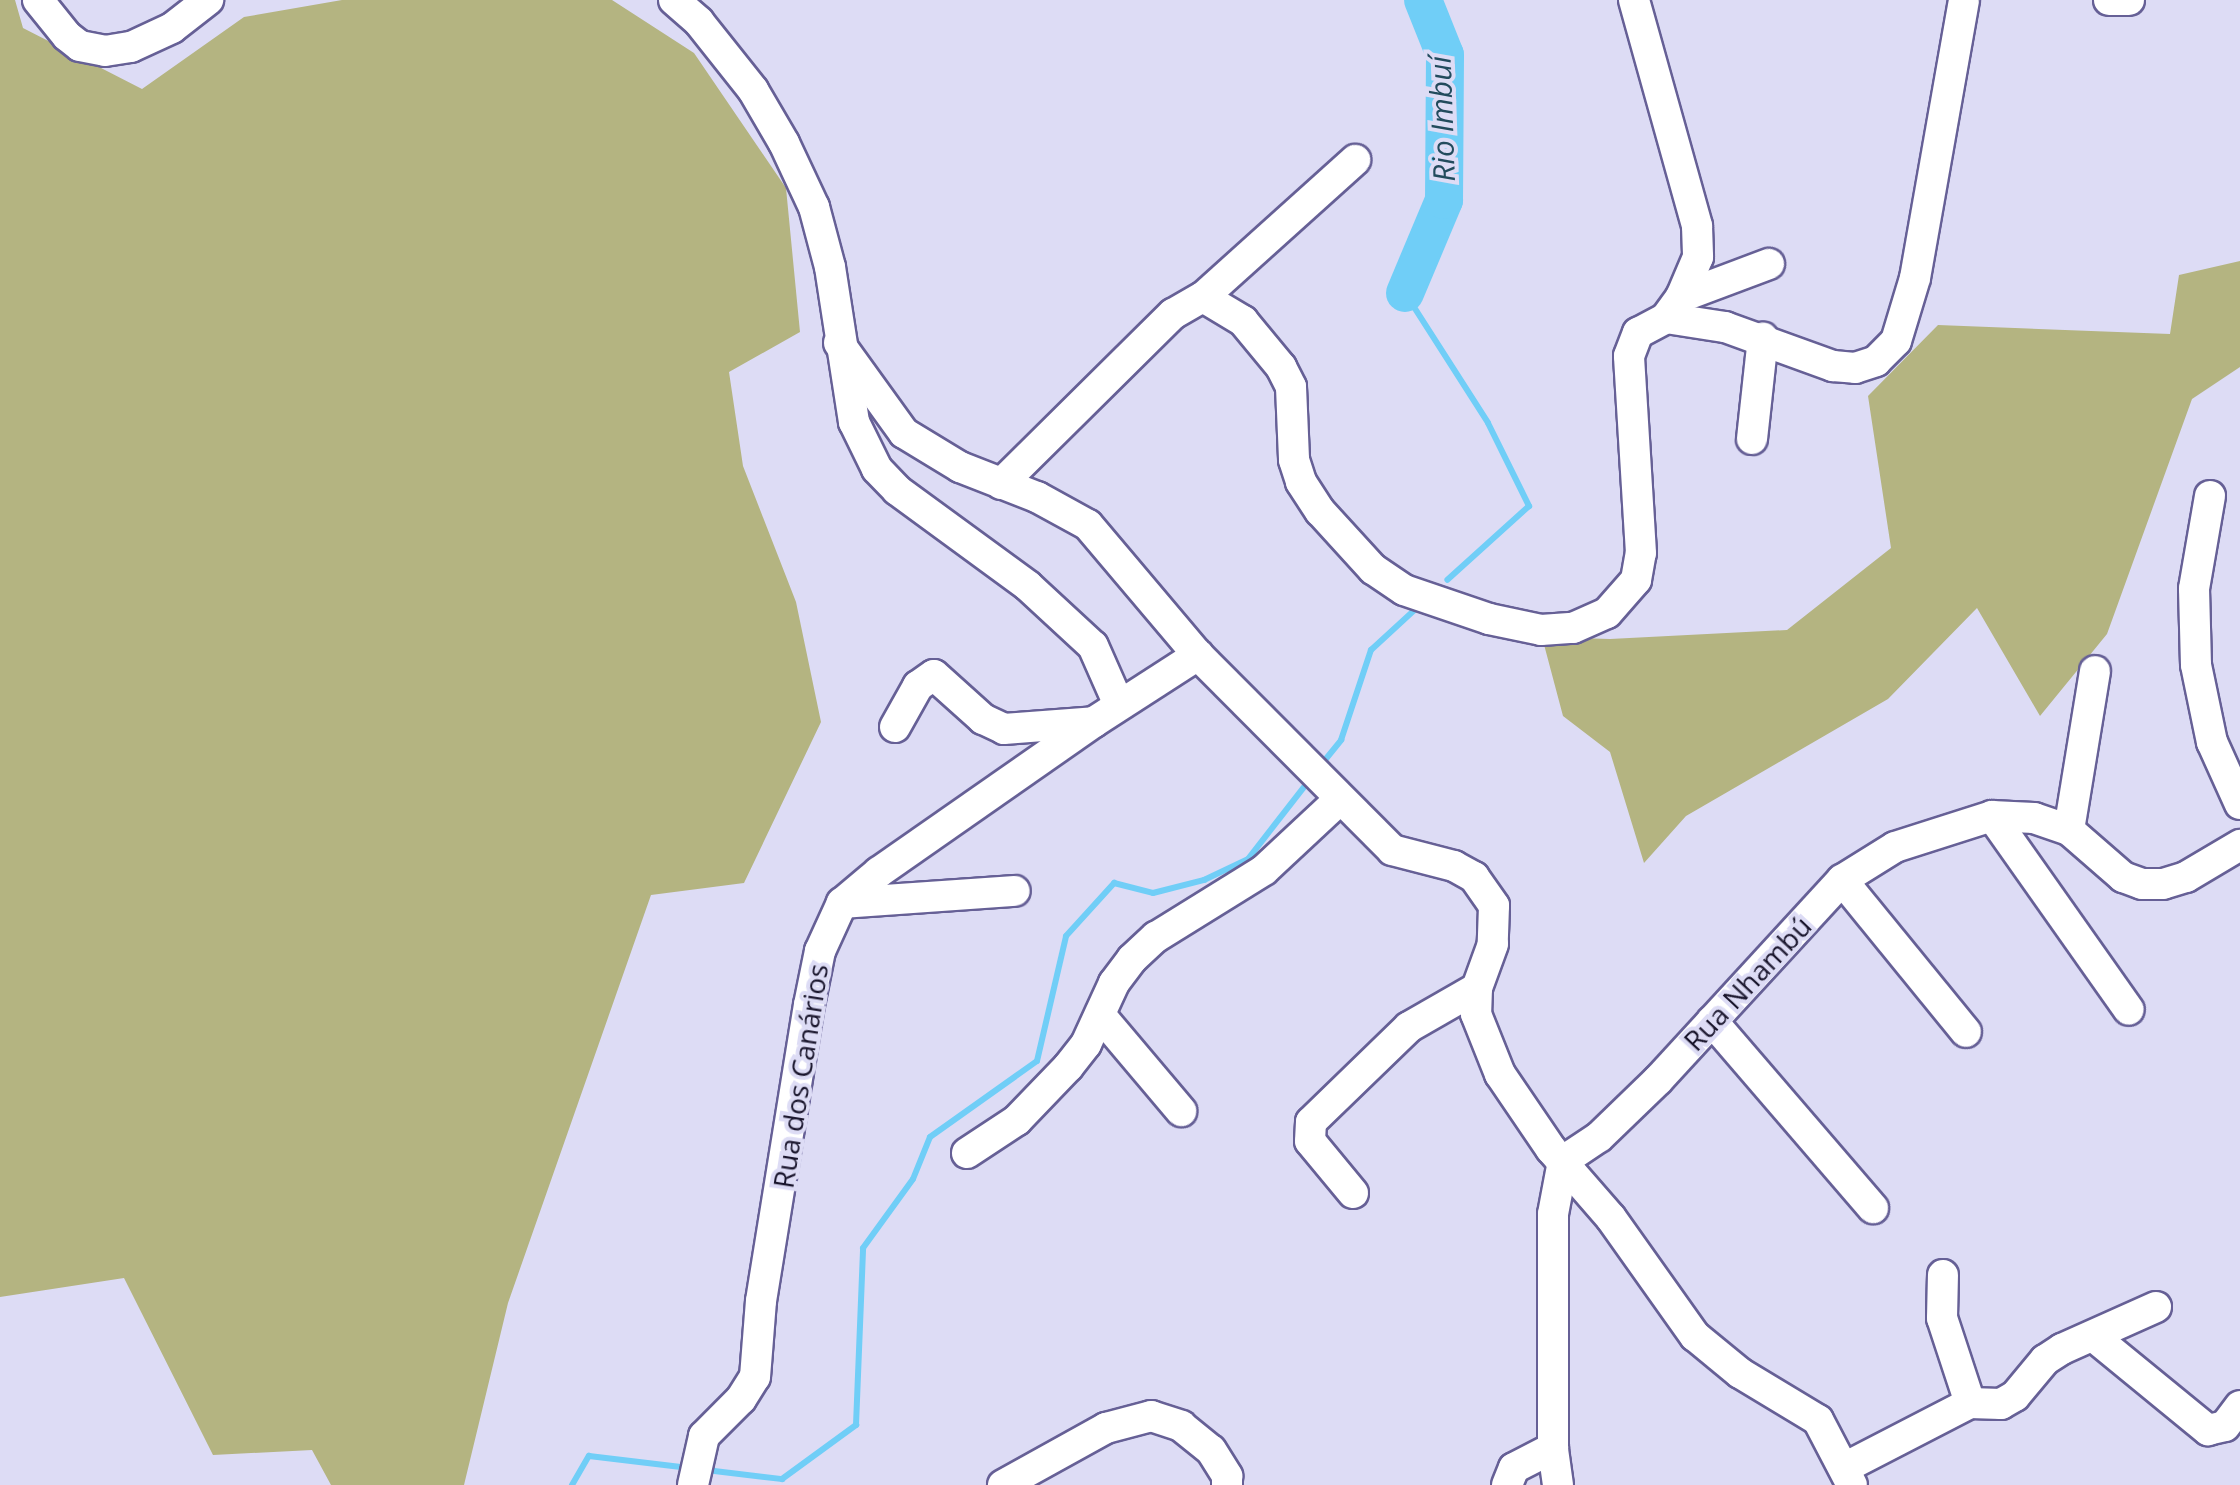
<!DOCTYPE html>
<meta charset="utf-8">
<style>
body{margin:0}
#map{position:relative;width:2240px;height:1485px;overflow:hidden;background:#dddcf5;font-family:"Open Sans",sans-serif}
div>[style]{position:absolute}
.green>*{inset:0;background:#b4b481}
.stream>*{height:6px;margin:-3px;padding:0 3px;transform-origin:3px;border-radius:3px;background:#70cef7}
.river>*{height:38px;margin:-19px;padding:0 19px;transform-origin:19px;border-radius:19px;background:#70cef7}
.roads{filter:drop-shadow(2px 0 #666096) drop-shadow(-2px 0 #666096) drop-shadow(0 2px #666096) drop-shadow(0 -2px #666096)}
.minor>*{height:30px;margin:-15px;padding:0 15px;transform-origin:15px;border-radius:15px;background:#fff}
span{translate:-50% -50%;white-space:nowrap;text-align:center;line-height:1.15;-webkit-text-stroke:8px #dddcf5;paint-order:stroke}
.street-label{font-size:28px;color:#19152c}
.water-label{font-size:30px;color:#224b5d;font-style:italic}
</style>
<div id="map">
<div class="green">
<i style="clip-path:polygon(0 0,15px 0,23px 28px,142px 89px,244px 17px,342px 0,612px 0,694px 53px,786px 188px,800px 332px,729px 372px,743px 466px,796px 602px,821px 722px,744px 883px,651px 895px,508px 1303px,464px 1485px,331px 1485px,312px 1450px,213px 1455px,124px 1278px,0 1297px)"></i>
<i style="clip-path:polygon(2240px 261px,2240px 367px,2192px 399px,2107px 634px,2040px 716px,1977px 608px,1888px 699px,1686px 816px,1644px 863px,1610px 752px,1563px 716px,1542px 637px,1610px 639px,1787px 630px,1891px 548px,1868px 396px,1938px 325px,2170px 334px,2179px 275px)"></i>
</div>
<div class="stream">
<i style="left:1405px;top:293px;width:154px;rotate:57.4deg"></i>
<i style="left:1488px;top:423px;width:93px;rotate:63.7deg"></i>
<i style="left:1529px;top:506px;width:110px;rotate:137.9deg"></i>
<i style="left:1325px;top:760px;width:26px;rotate:-51deg"></i>
<i style="left:1341px;top:740px;width:95px;rotate:-71.6deg"></i>
<i style="left:1371px;top:650px;width:67px;rotate:-42.6deg"></i>
<i style="left:706px;top:1470px;width:77px;rotate:6.8deg"></i>
<i style="left:782px;top:1479px;width:92px;rotate:-36.1deg"></i>
<i style="left:856px;top:1425px;width:177px;rotate:-87.7deg"></i>
<i style="left:863px;top:1248px;width:85px;rotate:-54.1deg"></i>
<i style="left:913px;top:1179px;width:45px;rotate:-68deg"></i>
<i style="left:930px;top:1137px;width:131px;rotate:-35.4deg"></i>
<i style="left:1037px;top:1061px;width:128px;rotate:-76.9deg"></i>
<i style="left:1066px;top:936px;width:72px;rotate:-47.8deg"></i>
<i style="left:1114px;top:883px;width:40px;rotate:14.4deg"></i>
<i style="left:1153px;top:893px;width:53px;rotate:-14.3deg"></i>
<i style="left:1204px;top:880px;width:49px;rotate:-25.5deg"></i>
<i style="left:1248px;top:859px;width:91px;rotate:-52.1deg"></i>
<i style="left:572px;top:1485px;width:34px;rotate:-60deg"></i>
<i style="left:589px;top:1456px;width:101px;rotate:6.8deg"></i>
</div>
<div class="river">
<i style="left:1405px;top:293px;width:101px;rotate:-67.2deg"></i>
<i style="left:1444px;top:200px;width:145px;rotate:-89.6deg"></i>
<i style="left:1445px;top:55px;width:59px;rotate:-111.8deg"></i>
</div>
<div class="roads">
<div class="minor">
<i style="left:38px;top:0;width:46px;rotate:51.1deg"></i>
<i style="left:67px;top:36px;width:16px;rotate:38deg"></i>
<i style="left:80px;top:46px;width:25px;rotate:11deg"></i>
<i style="left:105px;top:51px;width:26px;rotate:-9deg"></i>
<i style="left:131px;top:47px;width:45px;rotate:-24.9deg"></i>
<i style="left:172px;top:28px;width:46px;rotate:-37.9deg"></i>
<i style="left:674px;top:0;width:33px;rotate:41deg"></i>
<i style="left:699px;top:22px;width:87px;rotate:51.5deg"></i>
<i style="left:753px;top:90px;width:61px;rotate:59.7deg"></i>
<i style="left:784px;top:143px;width:71px;rotate:64.9deg"></i>
<i style="left:814px;top:207px;width:62px;rotate:75.1deg"></i>
<i style="left:830px;top:267px;width:157px;rotate:81.2deg"></i>
<i style="left:854px;top:422px;width:52px;rotate:63.9deg"></i>
<i style="left:877px;top:469px;width:29px;rotate:46deg"></i>
<i style="left:897px;top:490px;width:162px;rotate:36.2deg"></i>
<i style="left:1028px;top:586px;width:88px;rotate:42.7deg"></i>
<i style="left:1093px;top:646px;width:64px;rotate:66.2deg"></i>
<i style="left:1634px;top:0;width:235px;rotate:74.4deg"></i>
<i style="left:1697px;top:226px;width:31px;rotate:88deg"></i>
<i style="left:1698px;top:257px;width:43px;rotate:113deg"></i>
<i style="left:1681px;top:297px;width:26px;rotate:126deg"></i>
<i style="left:2109px;top:0;width:20px"></i>
<i style="left:1203px;top:297px;width:205px;rotate:-42deg"></i>
<i style="left:1681px;top:297px;width:94px;rotate:-20.6deg"></i>
<i style="left:839px;top:343px;width:111px;rotate:54.2deg"></i>
<i style="left:904px;top:433px;width:66px;rotate:31.3deg"></i>
<i style="left:960px;top:467px;width:83px;rotate:21.3deg"></i>
<i style="left:1037px;top:497px;width:58px;rotate:28.8deg"></i>
<i style="left:1088px;top:525px;width:170px;rotate:49.8deg"></i>
<i style="left:1198px;top:655px;width:275px;rotate:45.1deg"></i>
<i style="left:1392px;top:850px;width:64px;rotate:14.5deg"></i>
<i style="left:1454px;top:866px;width:23px;rotate:29deg"></i>
<i style="left:1474px;top:877px;width:35px;rotate:55deg"></i>
<i style="left:1494px;top:906px;width:38px;rotate:92deg"></i>
<i style="left:1493px;top:944px;width:47px;rotate:110deg"></i>
<i style="left:1477px;top:988px;width:26px;rotate:92deg"></i>
<i style="left:1476px;top:1014px;width:65px;rotate:68.2deg"></i>
<i style="left:1500px;top:1074px;width:91px;rotate:55.8deg"></i>
<i style="left:1551px;top:1149px;width:91px;rotate:49deg"></i>
<i style="left:1611px;top:1218px;width:145px;rotate:54.6deg"></i>
<i style="left:1695px;top:1336px;width:58px;rotate:39.4deg"></i>
<i style="left:1740px;top:1373px;width:91px;rotate:31.1deg"></i>
<i style="left:1818px;top:1420px;width:73px;rotate:62.4deg"></i>
<i style="left:1752px;top:439px;width:102px;rotate:-83.8deg"></i>
<i style="left:1001px;top:484px;width:242px;rotate:-44.7deg"></i>
<i style="left:1173px;top:314px;width:34px;rotate:-30deg"></i>
<i style="left:1203px;top:297px;width:47px;rotate:31deg"></i>
<i style="left:1243px;top:321px;width:60px;rotate:50.4deg"></i>
<i style="left:1281px;top:367px;width:22px;rotate:63deg"></i>
<i style="left:1291px;top:387px;width:73px;rotate:87.6deg"></i>
<i style="left:1294px;top:460px;width:23px;rotate:72deg"></i>
<i style="left:1301px;top:482px;width:35px;rotate:57deg"></i>
<i style="left:1320px;top:511px;width:79px;rotate:47.6deg"></i>
<i style="left:1373px;top:569px;width:37px;rotate:34deg"></i>
<i style="left:1404px;top:590px;width:90px;rotate:18.8deg"></i>
<i style="left:1489px;top:619px;width:53px;rotate:11.9deg"></i>
<i style="left:1541px;top:630px;width:32px;rotate:-4deg"></i>
<i style="left:1573px;top:628px;width:37px;rotate:-24deg"></i>
<i style="left:1607px;top:613px;width:44px;rotate:-48.7deg"></i>
<i style="left:1636px;top:580px;width:27px;rotate:-80deg"></i>
<i style="left:1641px;top:553px;width:197px;rotate:-93.5deg"></i>
<i style="left:1629px;top:356px;width:25px;rotate:-69deg"></i>
<i style="left:1638px;top:333px;width:32px;rotate:-28deg"></i>
<i style="left:1666px;top:318px;width:60px;rotate:8.7deg"></i>
<i style="left:1725px;top:327px;width:115px;rotate:19.9deg"></i>
<i style="left:1833px;top:366px;width:22px;rotate:5deg"></i>
<i style="left:1855px;top:368px;width:22px;rotate:-18deg"></i>
<i style="left:1876px;top:361px;width:28px;rotate:-45deg"></i>
<i style="left:1896px;top:341px;width:66px;rotate:-73.2deg"></i>
<i style="left:1915px;top:278px;width:282px;rotate:-80deg"></i>
<i style="left:2210px;top:496px;width:94px;rotate:99.8deg"></i>
<i style="left:2194px;top:589px;width:76px;rotate:88.5deg"></i>
<i style="left:2196px;top:665px;width:79px;rotate:78.3deg"></i>
<i style="left:2212px;top:742px;width:68px;rotate:65.7deg"></i>
<i style="left:895px;top:727px;width:47px;rotate:-60.7deg"></i>
<i style="left:918px;top:686px;width:19px;rotate:-35deg"></i>
<i style="left:934px;top:675px;width:66px;rotate:41.9deg"></i>
<i style="left:983px;top:719px;width:23px;rotate:25deg"></i>
<i style="left:1004px;top:729px;width:90px;rotate:-4.4deg"></i>
<i style="left:1992px;top:816px;width:237px;rotate:54.8deg"></i>
<i style="left:2069px;top:830px;width:161px;rotate:-80.7deg"></i>
<i style="left:1842px;top:880px;width:196px;rotate:50.8deg"></i>
<i style="left:842px;top:903px;width:173px;rotate:-4deg"></i>
<i style="left:1100px;top:1015px;width:126px;rotate:49.8deg"></i>
<i style="left:1712px;top:1021px;width:247px;rotate:49.3deg"></i>
<i style="left:967px;top:1153px;width:60px;rotate:-33.4deg"></i>
<i style="left:1017px;top:1120px;width:74px;rotate:-46.1deg"></i>
<i style="left:1068px;top:1067px;width:29px;rotate:-52deg"></i>
<i style="left:1086px;top:1044px;width:67px;rotate:-65.3deg"></i>
<i style="left:1114px;top:983px;width:30px;rotate:-53deg"></i>
<i style="left:1132px;top:959px;width:33px;rotate:-43deg"></i>
<i style="left:1156px;top:937px;width:127px;rotate:-31.8deg"></i>
<i style="left:1264px;top:870px;width:103px;rotate:-43deg"></i>
<i style="left:1353px;top:1193px;width:67px;rotate:-129.6deg"></i>
<i style="left:1310px;top:1141px;width:19px;rotate:-87deg"></i>
<i style="left:1311px;top:1122px;width:136px;rotate:-44.1deg"></i>
<i style="left:1409px;top:1027px;width:78px;rotate:-29.8deg"></i>
<i style="left:2093px;top:1336px;width:149px;rotate:39.3deg"></i>
<i style="left:2208px;top:1430px;width:17px;rotate:-13deg"></i>
<i style="left:2225px;top:1426px;width:25px;rotate:-53deg"></i>
<i style="left:1970px;top:1403px;width:31px;rotate:2deg"></i>
<i style="left:2001px;top:1404px;width:16px;rotate:-30deg"></i>
<i style="left:2015px;top:1396px;width:47px;rotate:-50.2deg"></i>
<i style="left:2045px;top:1360px;width:20px;rotate:-33deg"></i>
<i style="left:2062px;top:1349px;width:103px;rotate:-24.1deg"></i>
<i style="left:1846px;top:1467px;width:140px;rotate:-27.3deg"></i>
<i style="left:1970px;top:1403px;width:89px;rotate:-108.2deg"></i>
<i style="left:1942px;top:1318px;width:43px;rotate:-88.7deg"></i>
<i style="left:693px;top:1485px;width:50px;rotate:-77.3deg"></i>
<i style="left:704px;top:1436px;width:52px;rotate:-45deg"></i>
<i style="left:741px;top:1399px;width:26px;rotate:-58deg"></i>
<i style="left:755px;top:1377px;width:76px;rotate:-85.5deg"></i>
<i style="left:761px;top:1301px;width:300px;rotate:-80.8deg"></i>
<i style="left:809px;top:1005px;width:55px;rotate:-78.5deg"></i>
<i style="left:820px;top:951px;width:53px;rotate:-65.4deg"></i>
<i style="left:842px;top:903px;width:48px;rotate:-40deg"></i>
<i style="left:879px;top:872px;width:262px;rotate:-34.9deg"></i>
<i style="left:1094px;top:722px;width:124px;rotate:-32.8deg"></i>
<i style="left:1003px;top:1485px;width:118px;rotate:-29deg"></i>
<i style="left:1106px;top:1428px;width:47px;rotate:-14.9deg"></i>
<i style="left:1151px;top:1416px;width:32px;rotate:18deg"></i>
<i style="left:1181px;top:1426px;width:38px;rotate:39deg"></i>
<i style="left:1211px;top:1450px;width:31px;rotate:58deg"></i>
<i style="left:1227px;top:1476px;width:9px;rotate:90deg"></i>
<i style="left:1507px;top:1485px;width:18px;rotate:-68deg"></i>
<i style="left:1514px;top:1468px;width:44px;rotate:-27.1deg"></i>
<i style="left:1558px;top:1485px;width:37px;rotate:-98deg"></i>
<i style="left:1553px;top:1448px;width:234px;rotate:-90deg"></i>
<i style="left:1553px;top:1214px;width:54px;rotate:-79.3deg"></i>
<i style="left:1563px;top:1161px;width:43px;rotate:-33.7deg"></i>
<i style="left:1599px;top:1137px;width:82px;rotate:-44deg"></i>
<i style="left:1658px;top:1080px;width:272px;rotate:-47.4deg"></i>
<i style="left:1842px;top:880px;width:62px;rotate:-31.9deg"></i>
<i style="left:1895px;top:847px;width:102px;rotate:-17.7deg"></i>
<i style="left:1992px;top:816px;width:42px;rotate:2.7deg"></i>
<i style="left:2034px;top:818px;width:37px;rotate:19deg"></i>
<i style="left:2069px;top:830px;width:72px;rotate:41deg"></i>
<i style="left:2123px;top:877px;width:20px;rotate:20deg"></i>
<i style="left:2142px;top:884px;width:21px"></i>
<i style="left:2163px;top:884px;width:24px;rotate:-17deg"></i>
<i style="left:2186px;top:877px;width:63px;rotate:-30.7deg"></i>
</div>
</div>
<div class="street-label">
<span style="left:1747px;top:983px;rotate:-47deg">Rua Nhambú</span>
<span style="left:800px;top:1076px;rotate:-81deg">Rua dos Canários</span>
</div>
<div class="water-label">
<span style="left:1442px;top:119px;rotate:-92deg">Rio Imbuí</span>
</div>
</div>
